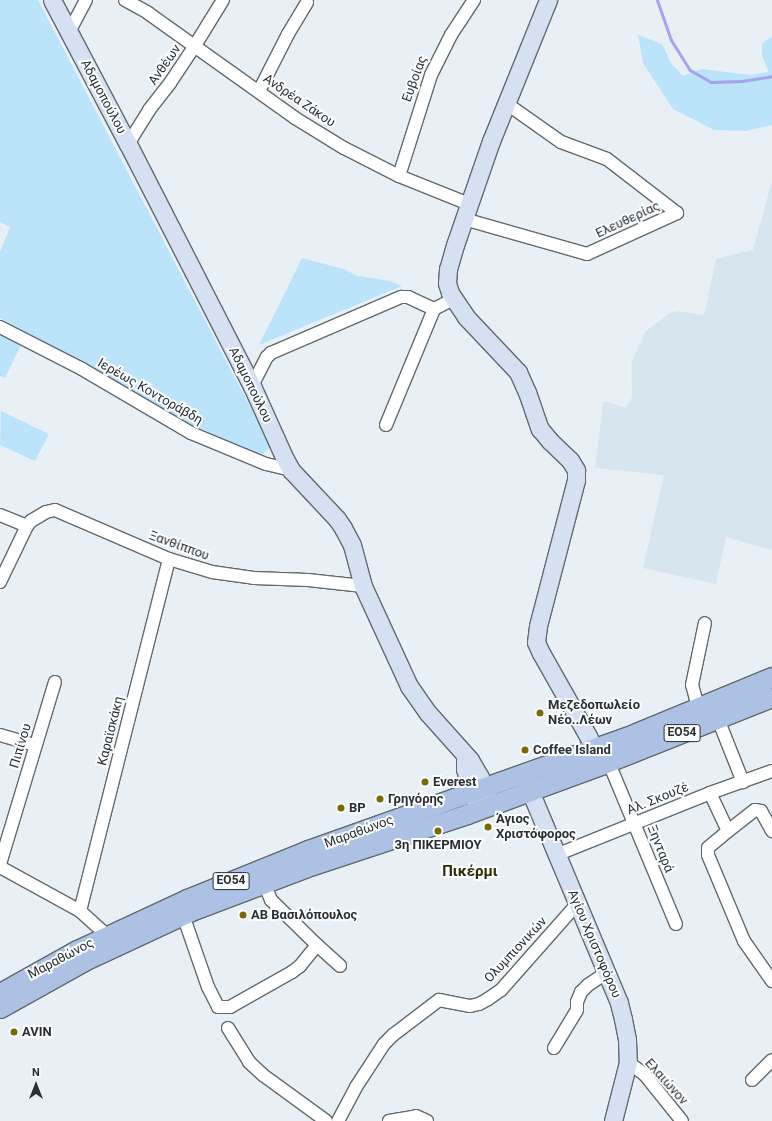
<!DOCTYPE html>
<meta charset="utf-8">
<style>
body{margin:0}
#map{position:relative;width:772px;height:1121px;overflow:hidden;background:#e9f0f5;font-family:Roboto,sans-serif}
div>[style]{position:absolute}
.built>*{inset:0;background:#d7e5ee}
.green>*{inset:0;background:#bbe3f9}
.stream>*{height:3px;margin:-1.5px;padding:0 1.5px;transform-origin:1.5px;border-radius:1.5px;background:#a7a2f0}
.roads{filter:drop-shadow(1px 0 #636a6d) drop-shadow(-1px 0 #636a6d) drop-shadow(0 1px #636a6d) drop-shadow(0 -1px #636a6d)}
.street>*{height:12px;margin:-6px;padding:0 6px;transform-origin:6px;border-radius:6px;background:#fff}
.secondary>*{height:17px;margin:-8.5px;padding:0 8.5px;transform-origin:8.5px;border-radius:8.5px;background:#d5e0f2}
.primary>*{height:19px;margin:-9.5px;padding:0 9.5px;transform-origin:9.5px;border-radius:9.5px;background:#acc1e4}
.dots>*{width:11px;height:11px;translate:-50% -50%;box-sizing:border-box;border:2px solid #fafdff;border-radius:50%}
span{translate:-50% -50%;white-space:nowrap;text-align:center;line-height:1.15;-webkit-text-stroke:4px #fafdff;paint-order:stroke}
.shield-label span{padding:1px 3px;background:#fafdff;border:1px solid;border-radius:3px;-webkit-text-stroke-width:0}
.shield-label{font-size:12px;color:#2c2f31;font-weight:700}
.street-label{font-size:13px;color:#2c2f31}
.poi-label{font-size:13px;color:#2c2f31;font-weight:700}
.left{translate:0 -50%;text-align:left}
.quarter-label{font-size:15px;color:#312900;font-weight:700}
.north{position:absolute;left:16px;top:1065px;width:40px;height:40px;-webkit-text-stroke:3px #fafdff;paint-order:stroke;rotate:0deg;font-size:11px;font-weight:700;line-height:16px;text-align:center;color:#2c2f31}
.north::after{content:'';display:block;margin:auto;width:14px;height:18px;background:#2c2f31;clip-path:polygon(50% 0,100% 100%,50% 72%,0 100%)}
</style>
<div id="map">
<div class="built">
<i style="clip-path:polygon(772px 181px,772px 550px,726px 537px,716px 584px,643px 568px,664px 475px,595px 468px,603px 403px,605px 401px,626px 408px,632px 397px,631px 363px,646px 331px,670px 313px,677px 311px,704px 315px,716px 259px,753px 250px)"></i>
</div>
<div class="green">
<i style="clip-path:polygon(0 0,38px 0,271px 447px,262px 455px,190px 424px,0 318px,0 252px,10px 227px,0 222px)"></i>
<i style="clip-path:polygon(638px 35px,662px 44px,671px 63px,683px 76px,702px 69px,750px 75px,769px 72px,762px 56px,762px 44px,772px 36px,772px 125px,746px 131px,714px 130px,673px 109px,643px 63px)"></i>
<i style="clip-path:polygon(302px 258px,344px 269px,357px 276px,390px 281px,402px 286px,259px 345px)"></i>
<i style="clip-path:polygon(0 334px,21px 345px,5px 378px,0 376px)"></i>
<i style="clip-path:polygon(1px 411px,49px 434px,35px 461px,0 445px)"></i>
</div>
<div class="stream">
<i style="left:657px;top:0;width:42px;rotate:70.7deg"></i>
<i style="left:671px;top:40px;width:36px;rotate:58deg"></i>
<i style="left:690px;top:70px;width:24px;rotate:30deg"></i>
<i style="left:711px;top:82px;width:31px;rotate:-2deg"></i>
<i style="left:742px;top:81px;width:30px;rotate:-9deg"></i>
</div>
<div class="roads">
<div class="street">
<i style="left:125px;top:0;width:26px;rotate:29deg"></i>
<i style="left:148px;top:13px;width:181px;rotate:35.5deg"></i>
<i style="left:295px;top:118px;width:57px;rotate:31.5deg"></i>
<i style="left:344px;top:148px;width:62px;rotate:27deg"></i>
<i style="left:399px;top:176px;width:75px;rotate:21.8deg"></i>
<i style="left:69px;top:32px;width:36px;rotate:-62deg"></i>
<i style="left:259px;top:91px;width:64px;rotate:-63deg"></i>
<i style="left:288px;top:34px;width:37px;rotate:-59deg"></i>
<i style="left:128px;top:144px;width:40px;rotate:-58deg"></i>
<i style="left:149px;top:110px;width:34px;rotate:-52deg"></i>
<i style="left:170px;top:83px;width:43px;rotate:-56.3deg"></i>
<i style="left:194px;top:47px;width:55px;rotate:-58.3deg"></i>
<i style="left:399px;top:176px;width:106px;rotate:-72.4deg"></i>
<i style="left:431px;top:75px;width:45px;rotate:-63.4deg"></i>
<i style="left:451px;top:35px;width:42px;rotate:-56.7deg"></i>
<i style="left:464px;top:219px;width:128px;rotate:15.9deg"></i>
<i style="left:587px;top:254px;width:99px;rotate:-24.5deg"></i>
<i style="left:677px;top:213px;width:88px;rotate:-142.4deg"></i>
<i style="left:607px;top:159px;width:49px;rotate:-159.7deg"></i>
<i style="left:561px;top:142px;width:67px;rotate:-144.7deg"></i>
<i style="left:0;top:327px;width:92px;rotate:27.1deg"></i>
<i style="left:82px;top:369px;width:126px;rotate:30.4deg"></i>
<i style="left:191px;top:433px;width:81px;rotate:22.5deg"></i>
<i style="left:266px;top:464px;width:26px;rotate:13deg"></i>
<i style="left:252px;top:386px;width:33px;rotate:-63deg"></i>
<i style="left:267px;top:357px;width:6px;rotate:-45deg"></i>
<i style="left:271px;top:353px;width:142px;rotate:-23.3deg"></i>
<i style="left:401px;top:297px;width:7px"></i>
<i style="left:408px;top:297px;width:29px;rotate:25deg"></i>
<i style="left:434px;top:309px;width:22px;rotate:-27deg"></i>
<i style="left:386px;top:425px;width:126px;rotate:-67.5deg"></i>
<i style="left:0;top:515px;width:29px;rotate:22deg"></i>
<i style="left:0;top:582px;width:62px;rotate:-64.3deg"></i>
<i style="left:27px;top:526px;width:6px;rotate:-51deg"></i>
<i style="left:31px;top:521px;width:17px;rotate:-31deg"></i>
<i style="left:46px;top:512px;width:9px;rotate:-13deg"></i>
<i style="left:55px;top:510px;width:124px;rotate:23.3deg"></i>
<i style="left:169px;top:559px;width:45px;rotate:16.8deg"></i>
<i style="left:212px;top:572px;width:42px;rotate:8.1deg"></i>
<i style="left:254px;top:578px;width:54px;rotate:2.1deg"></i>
<i style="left:308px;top:580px;width:55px;rotate:6.2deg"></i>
<i style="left:698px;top:707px;width:23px;rotate:-105deg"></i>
<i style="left:692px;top:685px;width:63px;rotate:-78.2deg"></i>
<i style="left:718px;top:719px;width:68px;rotate:68.4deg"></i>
<i style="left:0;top:735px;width:37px;rotate:16deg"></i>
<i style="left:606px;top:756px;width:182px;rotate:67.4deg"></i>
<i style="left:710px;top:793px;width:42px;rotate:64.7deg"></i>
<i style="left:728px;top:831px;width:26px;rotate:140deg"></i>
<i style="left:708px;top:848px;width:7px;rotate:90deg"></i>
<i style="left:708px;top:855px;width:93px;rotate:67.3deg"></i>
<i style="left:744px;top:941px;width:49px;rotate:55deg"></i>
<i style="left:728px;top:831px;width:34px;rotate:-38deg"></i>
<i style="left:755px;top:810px;width:6px;rotate:9deg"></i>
<i style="left:761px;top:811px;width:23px;rotate:61deg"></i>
<i style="left:556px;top:855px;width:166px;rotate:-21.9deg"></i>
<i style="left:710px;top:793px;width:66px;rotate:-19.5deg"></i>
<i style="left:0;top:864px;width:190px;rotate:-73.2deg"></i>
<i style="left:0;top:867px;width:91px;rotate:28.8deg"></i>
<i style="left:80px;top:911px;width:36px;rotate:42deg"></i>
<i style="left:80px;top:911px;width:363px;rotate:-75.8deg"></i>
<i style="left:183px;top:915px;width:76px;rotate:70.9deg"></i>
<i style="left:208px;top:987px;width:22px;rotate:63deg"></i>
<i style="left:218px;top:1007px;width:12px"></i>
<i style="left:230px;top:1007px;width:71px;rotate:-29.4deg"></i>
<i style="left:292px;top:972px;width:10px;rotate:-37deg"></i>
<i style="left:300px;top:966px;width:27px;rotate:-51deg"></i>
<i style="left:317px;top:945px;width:64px;rotate:-135.6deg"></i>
<i style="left:271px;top:900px;width:18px;rotate:-112deg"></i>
<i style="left:317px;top:945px;width:31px;rotate:42deg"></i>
<i style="left:228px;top:1028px;width:40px;rotate:58deg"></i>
<i style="left:249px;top:1062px;width:19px;rotate:43deg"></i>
<i style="left:263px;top:1075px;width:78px;rotate:36.1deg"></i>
<i style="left:554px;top:1048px;width:44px;rotate:-58.8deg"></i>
<i style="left:577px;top:1010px;width:8px;rotate:-90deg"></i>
<i style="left:577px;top:1002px;width:11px;rotate:-68deg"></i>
<i style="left:581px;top:992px;width:10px;rotate:-45deg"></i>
<i style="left:588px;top:985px;width:22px;rotate:-34deg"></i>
<i style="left:628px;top:1062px;width:21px;rotate:37deg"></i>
<i style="left:645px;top:1075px;width:59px;rotate:51.2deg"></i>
<i style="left:752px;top:1080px;width:28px;rotate:-45deg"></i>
<i style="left:338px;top:1121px;width:38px;rotate:-62deg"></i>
<i style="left:356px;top:1087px;width:51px;rotate:-56.9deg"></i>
<i style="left:384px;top:1044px;width:13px;rotate:-45deg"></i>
<i style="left:393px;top:1035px;width:58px;rotate:-37.3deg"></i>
<i style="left:439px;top:1000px;width:32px;rotate:11deg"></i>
<i style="left:470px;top:1006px;width:9px;rotate:-13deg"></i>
<i style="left:479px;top:1004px;width:10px;rotate:-29deg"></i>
<i style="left:488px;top:999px;width:16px;rotate:-35deg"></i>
<i style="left:501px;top:990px;width:115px;rotate:-48.5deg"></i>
<i style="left:389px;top:1121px;width:27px;rotate:-10deg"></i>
<i style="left:416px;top:1116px;width:12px;rotate:24deg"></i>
</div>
<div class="secondary">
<i style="left:52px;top:0;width:163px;rotate:62.2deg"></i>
<i style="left:128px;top:144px;width:272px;rotate:62.9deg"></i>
<i style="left:252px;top:386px;width:80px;rotate:65.7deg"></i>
<i style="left:285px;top:459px;width:13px;rotate:61deg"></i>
<i style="left:291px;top:470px;width:67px;rotate:46.8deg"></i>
<i style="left:337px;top:519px;width:11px;rotate:56deg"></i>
<i style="left:343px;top:528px;width:19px;rotate:62deg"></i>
<i style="left:352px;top:545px;width:42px;rotate:75deg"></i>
<i style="left:363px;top:586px;width:110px;rotate:65.3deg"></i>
<i style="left:409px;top:686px;width:33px;rotate:55deg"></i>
<i style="left:428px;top:713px;width:63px;rotate:48.2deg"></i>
<i style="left:470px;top:760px;width:20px;rotate:60deg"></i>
<i style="left:480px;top:777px;width:24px;rotate:71deg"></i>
<i style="left:548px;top:0;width:152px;rotate:112deg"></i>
<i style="left:491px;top:141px;width:110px;rotate:109.1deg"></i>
<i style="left:455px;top:245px;width:25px;rotate:106deg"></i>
<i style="left:448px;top:269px;width:14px;rotate:94deg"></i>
<i style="left:447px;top:283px;width:10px;rotate:73deg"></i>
<i style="left:450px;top:293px;width:29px;rotate:56deg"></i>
<i style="left:466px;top:317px;width:76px;rotate:46.6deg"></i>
<i style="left:518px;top:372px;width:22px;rotate:66deg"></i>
<i style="left:527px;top:392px;width:39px;rotate:71deg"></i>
<i style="left:540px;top:429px;width:16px;rotate:50deg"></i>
<i style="left:550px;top:441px;width:28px;rotate:44deg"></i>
<i style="left:570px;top:460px;width:12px;rotate:59deg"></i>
<i style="left:576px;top:470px;width:10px;rotate:90deg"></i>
<i style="left:576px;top:480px;width:151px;rotate:104.6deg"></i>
<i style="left:538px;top:626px;width:16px;rotate:97deg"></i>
<i style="left:536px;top:642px;width:12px;rotate:66deg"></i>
<i style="left:541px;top:653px;width:95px;rotate:60.5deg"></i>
<i style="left:588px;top:736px;width:26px;rotate:65deg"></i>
<i style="left:465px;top:755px;width:14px;rotate:90deg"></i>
<i style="left:465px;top:769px;width:38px;rotate:73deg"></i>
<i style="left:525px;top:779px;width:243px;rotate:67.2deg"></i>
<i style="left:619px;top:1003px;width:16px;rotate:76deg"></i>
<i style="left:623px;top:1019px;width:20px;rotate:79deg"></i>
<i style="left:627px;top:1039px;width:23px;rotate:88deg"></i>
<i style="left:628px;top:1062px;width:61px;rotate:104.3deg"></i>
</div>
<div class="primary">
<i style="left:0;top:993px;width:88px;rotate:-29.2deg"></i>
<i style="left:77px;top:950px;width:121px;rotate:-24.9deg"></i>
<i style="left:187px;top:899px;width:131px;rotate:-22deg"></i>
<i style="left:308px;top:850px;width:348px;rotate:-19.6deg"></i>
<i style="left:636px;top:733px;width:147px;rotate:-22.4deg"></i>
<i style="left:0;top:1008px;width:96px;rotate:-29.2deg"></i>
<i style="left:84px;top:961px;width:118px;rotate:-25deg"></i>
<i style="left:191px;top:911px;width:130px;rotate:-20.7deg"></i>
<i style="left:313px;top:865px;width:162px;rotate:-18.3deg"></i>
<i style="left:467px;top:814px;width:143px;rotate:-20.1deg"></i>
<i style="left:601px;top:765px;width:184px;rotate:-21.7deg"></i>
</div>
</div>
<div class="dots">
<i style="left:540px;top:713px;background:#7b6a02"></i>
<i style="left:525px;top:750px;background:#7b6a02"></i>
<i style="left:425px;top:782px;background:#7b6a02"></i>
<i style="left:380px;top:799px;background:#7b6a02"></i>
<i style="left:341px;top:808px;background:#7b6a02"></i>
<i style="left:488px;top:827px;background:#7b6a02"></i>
<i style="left:438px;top:831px;background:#7b6a02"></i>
<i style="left:243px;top:915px;background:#7b6a02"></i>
<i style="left:14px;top:1032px;background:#7b6a02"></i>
</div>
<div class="shield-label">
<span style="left:682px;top:733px">ΕΟ54</span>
<span style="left:231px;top:881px">ΕΟ54</span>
</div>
<div class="street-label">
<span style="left:165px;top:65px;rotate:-55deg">Ανθέων</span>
<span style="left:415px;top:79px;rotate:-70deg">Ευβοίας</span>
<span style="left:103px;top:97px;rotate:62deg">Αδαμοπούλου</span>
<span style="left:299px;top:101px;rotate:34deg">Ανδρέα Ζάκου</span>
<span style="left:628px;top:220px;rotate:-25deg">Ελευθερίας</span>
<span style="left:250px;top:385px;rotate:64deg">Αδαμοπούλου</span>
<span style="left:150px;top:392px;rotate:30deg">Ιερέως Κοντοράβδη</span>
<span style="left:179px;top:546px;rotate:20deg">Ξανθίππου</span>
<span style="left:111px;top:731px;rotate:-76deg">Καραϊσκάκη</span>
<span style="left:21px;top:746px;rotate:-73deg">Πιπίνου</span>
<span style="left:658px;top:799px;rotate:-22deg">Αλ. Σκουζέ</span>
<span style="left:359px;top:832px;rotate:-20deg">Μαραθώνος</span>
<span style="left:660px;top:849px;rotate:68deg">Ξηνταρά</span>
<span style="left:594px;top:944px;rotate:67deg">Αγίου Χριστοφόρου</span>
<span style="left:516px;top:950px;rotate:-47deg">Ολυμπιονικών</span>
<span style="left:61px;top:959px;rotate:-28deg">Μαραθώνος</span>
<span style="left:666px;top:1082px;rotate:48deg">Ελαιώνον</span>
</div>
<div class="poi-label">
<span class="left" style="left:548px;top:713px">Μεζεδοπωλείο<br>Νέο..Λέων</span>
<span class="left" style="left:533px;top:750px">Coffee Island</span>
<span class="left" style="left:433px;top:782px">Everest</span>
<span class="left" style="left:388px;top:799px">Γρηγόρης</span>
<span class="left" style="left:349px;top:808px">BP</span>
<span class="left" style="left:496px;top:827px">Άγιος<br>Χριστόφορος</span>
<span style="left:438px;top:845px">3η ΠΙΚΕΡΜΙΟΥ</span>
<span class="left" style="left:251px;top:915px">ΑΒ Βασιλόπουλος</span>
<span class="left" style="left:22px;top:1032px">AVIN</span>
</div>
<div class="quarter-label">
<span style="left:470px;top:872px">Πικέρμι</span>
</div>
<div class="north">N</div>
</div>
